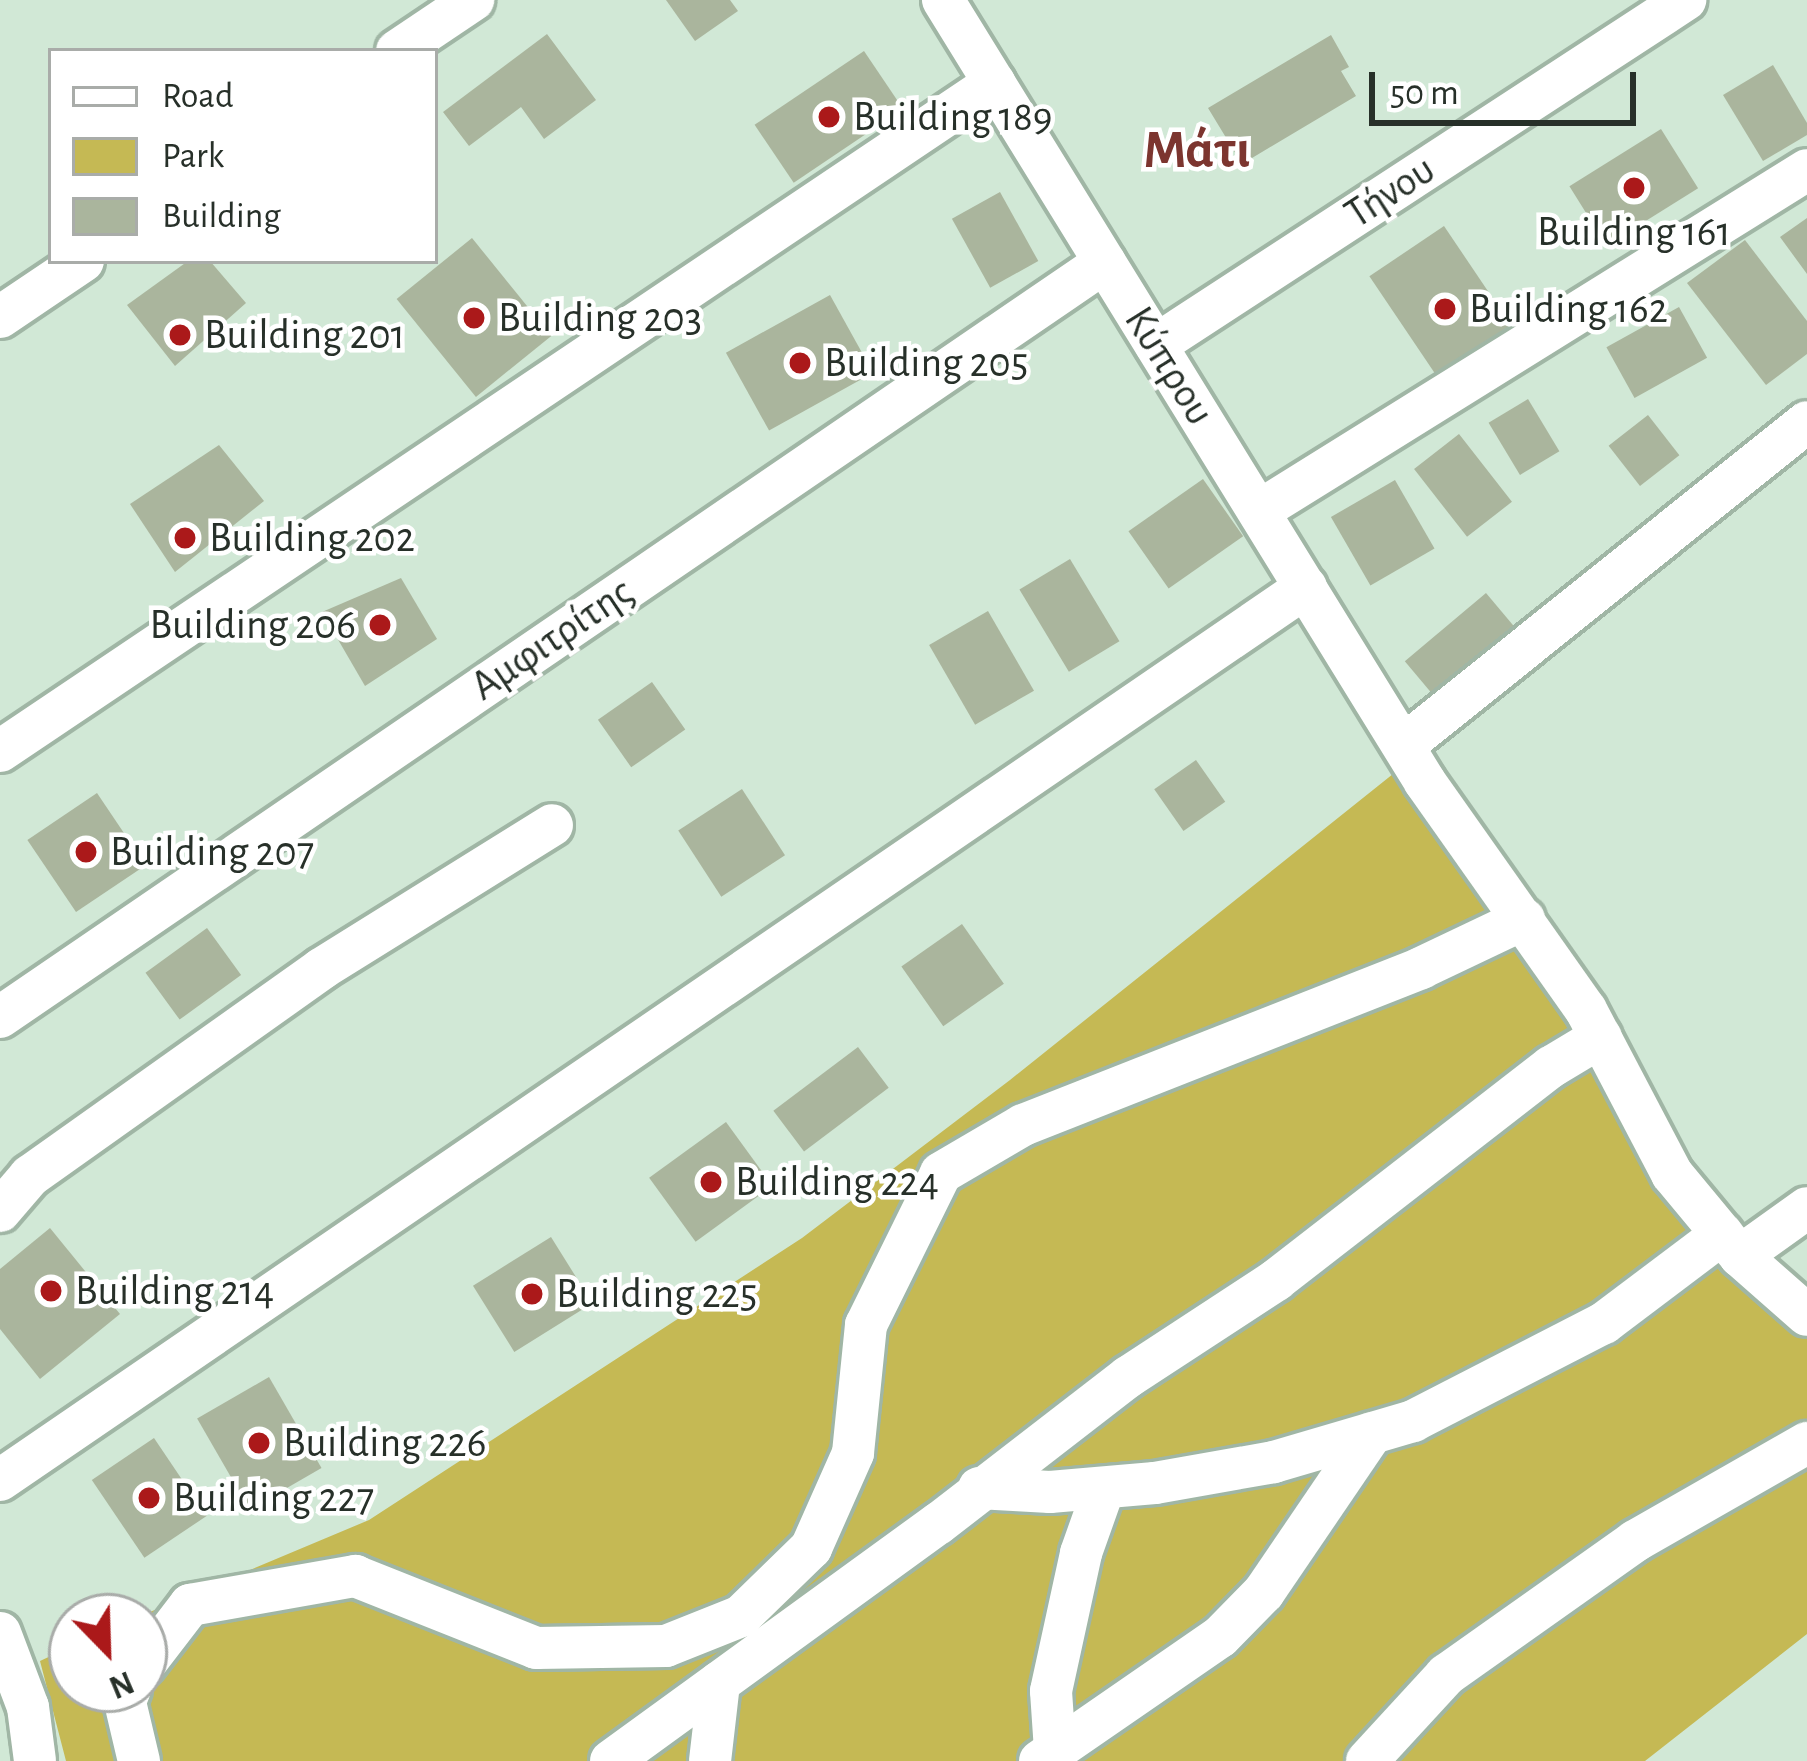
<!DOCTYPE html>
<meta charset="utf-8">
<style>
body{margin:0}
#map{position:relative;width:1807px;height:1761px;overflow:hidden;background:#d1e8d6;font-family:"Alegreya Sans",sans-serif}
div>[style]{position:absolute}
.green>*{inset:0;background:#c5b954}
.building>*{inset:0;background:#aab59d;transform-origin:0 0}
.roads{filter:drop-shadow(3px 0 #a0b6a5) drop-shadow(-3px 0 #a0b6a5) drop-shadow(0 3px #a0b6a5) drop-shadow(0 -3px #a0b6a5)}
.minor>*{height:42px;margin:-21px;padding:0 21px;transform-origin:21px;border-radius:21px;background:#fff}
.dots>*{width:33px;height:33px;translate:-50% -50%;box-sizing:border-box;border:6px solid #fff;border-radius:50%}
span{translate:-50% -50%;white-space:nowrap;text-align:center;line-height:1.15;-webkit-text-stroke:9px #fff;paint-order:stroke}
.poi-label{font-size:42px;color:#273029}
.left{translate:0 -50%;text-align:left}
.right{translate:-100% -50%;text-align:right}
.street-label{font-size:42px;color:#273029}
.district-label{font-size:54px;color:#7c352f;font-weight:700}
.legend{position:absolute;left:48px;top:48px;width:390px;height:216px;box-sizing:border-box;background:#fff;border:3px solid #a9aca9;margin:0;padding:15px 21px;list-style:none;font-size:36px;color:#273029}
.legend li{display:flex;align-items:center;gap:24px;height:60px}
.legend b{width:60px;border:3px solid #a9aca9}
.north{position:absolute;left:48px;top:1593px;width:120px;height:120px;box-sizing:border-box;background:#fff;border:3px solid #a9aca9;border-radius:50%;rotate:157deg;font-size:33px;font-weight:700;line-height:48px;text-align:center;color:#273029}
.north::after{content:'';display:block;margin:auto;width:42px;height:54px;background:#ab191a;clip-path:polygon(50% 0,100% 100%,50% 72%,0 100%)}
.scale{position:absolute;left:1369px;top:72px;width:267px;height:54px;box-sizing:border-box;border:6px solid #273029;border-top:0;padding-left:15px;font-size:36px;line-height:42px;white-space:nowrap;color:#273029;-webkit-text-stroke:9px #fff;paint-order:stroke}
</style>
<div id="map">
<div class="green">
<i style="clip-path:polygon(1413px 758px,1451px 838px,1807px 1328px,1807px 1634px,1645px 1761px,66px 1761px,40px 1661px,72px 1646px,72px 1689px,144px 1689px,144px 1617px,138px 1617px,369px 1520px,802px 1238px,1010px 1080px)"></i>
</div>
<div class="building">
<i style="clip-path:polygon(666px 0,730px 0,738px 11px,695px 41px)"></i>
<i style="clip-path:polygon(547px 34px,596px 100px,544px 139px,521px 107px,469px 146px,443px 112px)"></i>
<i style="clip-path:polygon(1331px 35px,1349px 67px,1341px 71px,1356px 96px,1242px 164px,1208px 108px)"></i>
<i style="left:864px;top:51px;width:70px;height:132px;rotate:56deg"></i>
<i style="clip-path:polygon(1773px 65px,1807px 123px,1807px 135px,1763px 161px,1723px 95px)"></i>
<i style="left:1661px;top:129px;width:70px;height:108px;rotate:58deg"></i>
<i style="left:1000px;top:192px;width:79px;height:55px;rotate:61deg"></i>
<i style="clip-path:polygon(1807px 218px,1807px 274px,1780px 237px)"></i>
<i style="left:1444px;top:226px;width:139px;height:90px;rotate:56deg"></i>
<i style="left:472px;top:238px;width:126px;height:97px;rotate:51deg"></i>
<i style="clip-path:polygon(1745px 240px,1807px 321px,1807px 354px,1766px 385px,1687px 283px)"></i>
<i style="clip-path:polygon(188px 261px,210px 261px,246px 303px,175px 366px,127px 305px)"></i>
<i style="left:830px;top:295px;width:89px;height:119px;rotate:61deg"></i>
<i style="left:1679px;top:307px;width:58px;height:83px;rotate:61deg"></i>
<i style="left:1528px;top:399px;width:61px;height:46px;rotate:59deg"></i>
<i style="left:1648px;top:415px;width:51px;height:50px;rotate:52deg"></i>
<i style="left:1459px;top:434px;width:86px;height:57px;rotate:52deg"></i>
<i style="clip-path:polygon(219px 445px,264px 501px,175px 572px,130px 504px)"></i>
<i style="left:1203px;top:479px;width:70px;height:91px;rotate:55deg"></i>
<i style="left:1395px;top:480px;width:79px;height:74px;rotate:60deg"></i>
<i style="left:1070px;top:559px;width:96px;height:59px;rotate:59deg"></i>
<i style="clip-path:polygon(401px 578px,437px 639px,365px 686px,322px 612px)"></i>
<i style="left:1486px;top:593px;width:50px;height:106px;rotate:50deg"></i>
<i style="left:988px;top:611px;width:92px;height:68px;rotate:60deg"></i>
<i style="left:652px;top:682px;width:58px;height:66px;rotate:55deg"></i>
<i style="left:1196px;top:760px;width:51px;height:51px;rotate:55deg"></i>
<i style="left:742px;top:789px;width:79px;height:76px;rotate:57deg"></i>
<i style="left:97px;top:793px;width:87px;height:84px;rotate:56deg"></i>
<i style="left:962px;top:924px;width:73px;height:74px;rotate:55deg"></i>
<i style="left:207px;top:928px;width:58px;height:76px;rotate:54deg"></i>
<i style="left:858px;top:1047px;width:51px;height:106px;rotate:53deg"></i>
<i style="left:726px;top:1122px;width:79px;height:95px;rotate:54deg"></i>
<i style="clip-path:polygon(50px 1228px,120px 1314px,40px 1379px,0 1329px,0 1269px)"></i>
<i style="left:551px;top:1237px;width:78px;height:92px;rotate:58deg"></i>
<i style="left:269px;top:1377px;width:105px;height:83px;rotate:60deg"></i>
<i style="left:154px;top:1438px;width:94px;height:75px;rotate:56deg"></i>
</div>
<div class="roads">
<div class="minor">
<i style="left:943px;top:0;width:919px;rotate:58.35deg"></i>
<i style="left:1425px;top:782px;width:279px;rotate:54.8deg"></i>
<i style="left:1586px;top:1010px;width:185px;rotate:62.3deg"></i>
<i style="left:1672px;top:1174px;width:107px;rotate:50.3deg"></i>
<i style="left:1740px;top:1256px;width:89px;rotate:41.4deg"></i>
<i style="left:397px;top:51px;width:92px;rotate:-33.9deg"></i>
<i style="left:0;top:317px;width:100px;rotate:-34deg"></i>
<i style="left:1156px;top:345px;width:632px;rotate:-33.11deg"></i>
<i style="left:1259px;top:511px;width:645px;rotate:-31.89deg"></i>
<i style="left:1404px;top:745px;width:516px;rotate:-38.71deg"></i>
<i style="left:0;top:751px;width:1198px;rotate:-33.9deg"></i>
<i style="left:0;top:1017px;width:1338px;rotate:-34.34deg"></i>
<i style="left:0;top:1211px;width:46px;rotate:-49.4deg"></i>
<i style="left:30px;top:1176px;width:357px;rotate:-35.4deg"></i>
<i style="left:321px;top:969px;width:272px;rotate:-31.9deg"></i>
<i style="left:1740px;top:1256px;width:82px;rotate:-35.6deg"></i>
<i style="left:0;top:1480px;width:1582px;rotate:-34.36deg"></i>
<i style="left:979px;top:1488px;width:71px;rotate:3.2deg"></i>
<i style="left:1050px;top:1492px;width:105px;rotate:-4.9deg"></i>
<i style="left:1155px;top:1483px;width:121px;rotate:-10deg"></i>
<i style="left:1274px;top:1462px;width:145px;rotate:-16.4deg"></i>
<i style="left:1413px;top:1421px;width:215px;rotate:-27.2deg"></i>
<i style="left:1604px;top:1323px;width:148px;rotate:-37deg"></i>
<i style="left:0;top:1633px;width:79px;rotate:69.3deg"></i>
<i style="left:28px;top:1707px;width:54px;rotate:82.6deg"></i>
<i style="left:144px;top:1665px;width:76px;rotate:-52.5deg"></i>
<i style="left:190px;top:1605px;width:168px;rotate:-10deg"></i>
<i style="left:355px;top:1576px;width:195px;rotate:21.7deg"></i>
<i style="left:536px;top:1648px;width:130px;rotate:-0.9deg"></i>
<i style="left:666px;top:1646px;width:81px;rotate:-21.8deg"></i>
<i style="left:741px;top:1616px;width:98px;rotate:-44.2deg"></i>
<i style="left:811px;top:1548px;width:104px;rotate:-66.1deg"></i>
<i style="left:853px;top:1453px;width:129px;rotate:-84.2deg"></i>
<i style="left:866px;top:1325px;width:169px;rotate:-63.7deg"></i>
<i style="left:941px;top:1173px;width:95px;rotate:-30.3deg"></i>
<i style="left:1023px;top:1125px;width:428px;rotate:-21.5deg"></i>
<i style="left:1421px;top:968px;width:114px;rotate:-25.4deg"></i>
<i style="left:130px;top:1689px;width:14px;rotate:111deg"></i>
<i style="left:125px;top:1702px;width:61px;rotate:76.7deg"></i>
<i style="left:1055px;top:1750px;width:59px;rotate:-93.9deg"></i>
<i style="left:1051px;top:1691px;width:141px;rotate:-77.7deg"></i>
<i style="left:1081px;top:1553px;width:69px;rotate:-70.5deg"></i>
<i style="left:611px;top:1761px;width:405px;rotate:-36deg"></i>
<i style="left:939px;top:1523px;width:239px;rotate:-37.7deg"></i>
<i style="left:1128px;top:1377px;width:177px;rotate:-33.2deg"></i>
<i style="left:1276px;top:1280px;width:348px;rotate:-37.8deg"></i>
<i style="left:1551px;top:1067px;width:58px;rotate:-31deg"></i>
<i style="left:710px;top:1761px;width:79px;rotate:-83.4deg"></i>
<i style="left:1040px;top:1761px;width:219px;rotate:-34.6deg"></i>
<i style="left:1220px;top:1637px;width:63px;rotate:-45.6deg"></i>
<i style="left:1264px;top:1592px;width:192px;rotate:-55.8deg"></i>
<i style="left:1367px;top:1761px;width:117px;rotate:-47.4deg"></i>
<i style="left:1446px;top:1675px;width:232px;rotate:-35.3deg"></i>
<i style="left:1635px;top:1541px;width:198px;rotate:-29.7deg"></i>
</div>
</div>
<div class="dots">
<i style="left:829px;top:117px;background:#ab191a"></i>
<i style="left:1634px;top:188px;background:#ab191a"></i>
<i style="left:1445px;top:309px;background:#ab191a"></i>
<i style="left:474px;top:318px;background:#ab191a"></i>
<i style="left:180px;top:335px;background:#ab191a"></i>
<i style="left:800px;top:363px;background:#ab191a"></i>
<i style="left:185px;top:538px;background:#ab191a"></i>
<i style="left:380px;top:625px;background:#ab191a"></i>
<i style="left:86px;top:852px;background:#ab191a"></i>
<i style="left:711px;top:1182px;background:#ab191a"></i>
<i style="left:51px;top:1291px;background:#ab191a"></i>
<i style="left:532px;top:1294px;background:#ab191a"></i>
<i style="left:259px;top:1443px;background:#ab191a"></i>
<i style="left:149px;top:1498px;background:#ab191a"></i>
</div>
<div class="poi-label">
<span class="left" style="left:853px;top:117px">Building 189</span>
<span style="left:1634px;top:232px">Building 161</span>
<span class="left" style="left:1469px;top:309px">Building 162</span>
<span class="left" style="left:498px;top:318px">Building 203</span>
<span class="left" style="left:204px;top:335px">Building 201</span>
<span class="left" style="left:824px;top:363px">Building 205</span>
<span class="left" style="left:209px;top:538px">Building 202</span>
<span class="right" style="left:356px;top:625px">Building 206</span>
<span class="left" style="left:110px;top:852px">Building 207</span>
<span class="left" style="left:735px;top:1182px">Building 224</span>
<span class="left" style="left:75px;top:1291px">Building 214</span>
<span class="left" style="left:556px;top:1294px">Building 225</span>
<span class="left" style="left:283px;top:1443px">Building 226</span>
<span class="left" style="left:173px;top:1498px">Building 227</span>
</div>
<div class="street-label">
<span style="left:1390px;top:192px;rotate:-33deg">Τήνου</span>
<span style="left:1169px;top:366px;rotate:58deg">Κύπρου</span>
<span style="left:552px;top:639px;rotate:-34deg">Αμφιτρίτης</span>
</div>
<div class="district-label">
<span style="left:1197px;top:151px">Μάτι</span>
</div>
<ul class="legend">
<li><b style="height:15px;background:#fff"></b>Road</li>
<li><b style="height:33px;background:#c5b954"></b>Park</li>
<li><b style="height:33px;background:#aab59d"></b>Building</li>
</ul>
<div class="north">N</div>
<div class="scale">50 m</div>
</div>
